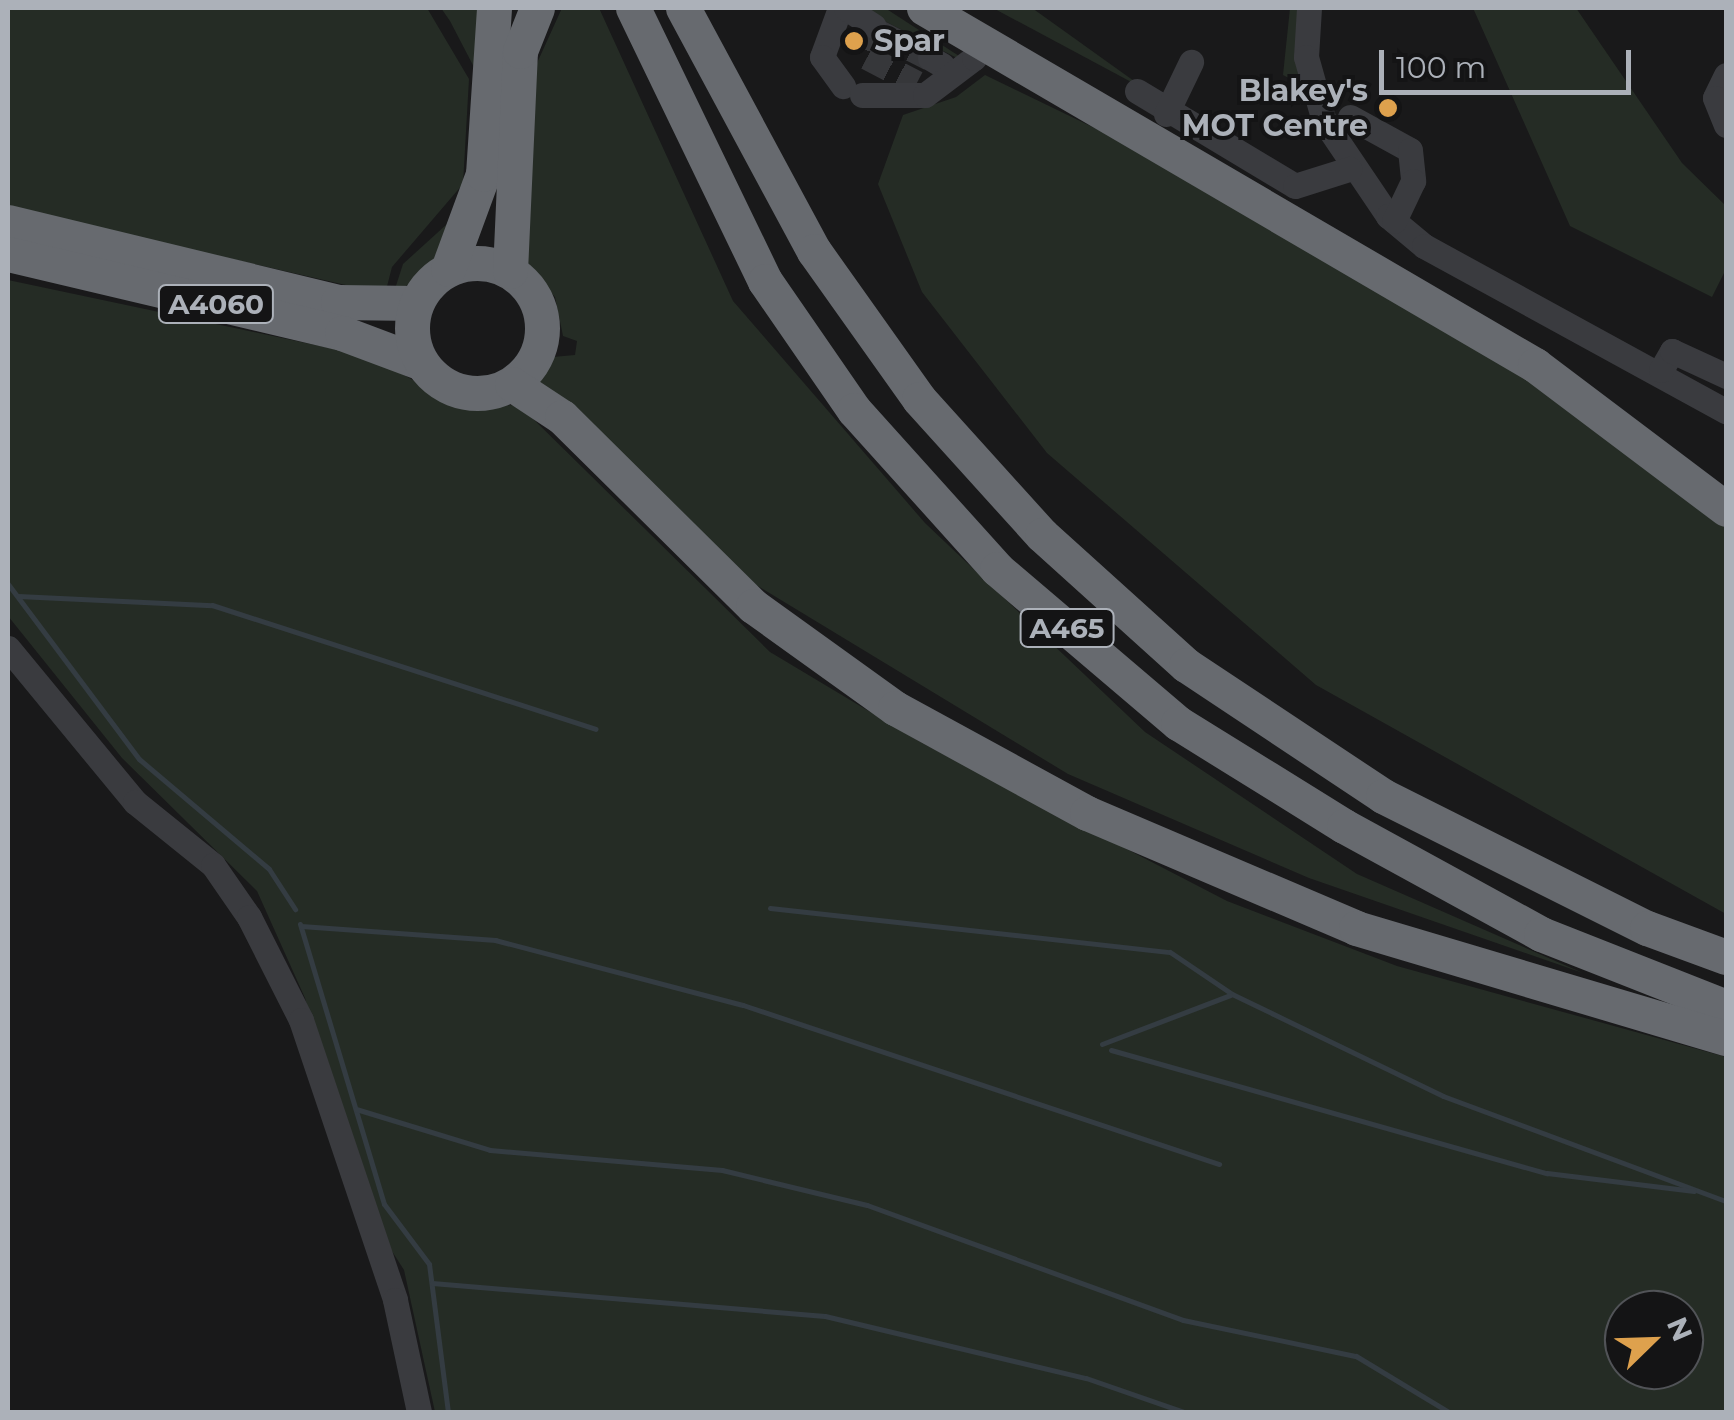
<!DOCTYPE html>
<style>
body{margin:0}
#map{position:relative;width:1734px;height:1420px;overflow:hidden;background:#19191a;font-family:Montserrat,sans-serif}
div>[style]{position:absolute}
.green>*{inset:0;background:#252c25}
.stream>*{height:5px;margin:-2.5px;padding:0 2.5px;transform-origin:2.5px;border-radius:2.5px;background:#343c42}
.minor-tunnel>*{height:25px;margin-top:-12.5px;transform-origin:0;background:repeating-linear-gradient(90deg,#36373a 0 25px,transparent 0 37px)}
.minor>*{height:25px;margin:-12.5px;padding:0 12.5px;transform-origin:12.5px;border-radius:12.5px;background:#3a3b3f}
.highway>*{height:35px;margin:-17.5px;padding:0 17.5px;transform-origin:17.5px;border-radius:17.5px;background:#676a6f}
.highway>.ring{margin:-17.5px;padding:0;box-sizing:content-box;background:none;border:35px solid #676a6f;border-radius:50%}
.dots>*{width:28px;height:28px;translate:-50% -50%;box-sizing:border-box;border:5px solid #141415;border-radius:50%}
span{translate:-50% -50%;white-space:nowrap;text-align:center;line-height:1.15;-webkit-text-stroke:8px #141415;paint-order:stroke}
.shield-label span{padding:2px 8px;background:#141415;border:2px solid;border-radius:8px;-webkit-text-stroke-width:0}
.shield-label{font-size:28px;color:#acb1b9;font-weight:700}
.poi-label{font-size:30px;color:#acb1b9;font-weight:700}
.left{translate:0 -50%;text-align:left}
.right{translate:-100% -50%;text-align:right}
.frame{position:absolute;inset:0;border:10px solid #acb1b9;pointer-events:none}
.north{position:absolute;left:1604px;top:1290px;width:100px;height:100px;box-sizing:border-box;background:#141415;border:2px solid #515357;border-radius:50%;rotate:67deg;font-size:28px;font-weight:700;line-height:40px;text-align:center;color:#acb1b9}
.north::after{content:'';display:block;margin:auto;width:35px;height:45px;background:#dea14d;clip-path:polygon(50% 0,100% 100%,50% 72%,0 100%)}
.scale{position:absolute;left:1379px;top:50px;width:252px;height:45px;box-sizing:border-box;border:5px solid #acb1b9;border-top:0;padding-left:12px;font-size:30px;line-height:35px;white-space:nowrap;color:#acb1b9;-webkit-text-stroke:8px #141415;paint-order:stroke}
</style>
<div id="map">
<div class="green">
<i style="clip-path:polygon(8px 8px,427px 8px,469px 79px,463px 184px,392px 267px,385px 294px,8px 208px)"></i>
<i style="clip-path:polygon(441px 8px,481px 8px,476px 71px,450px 21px)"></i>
<i style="clip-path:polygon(562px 8px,599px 8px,733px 301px,925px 523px,1145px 732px,1357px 874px,1583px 973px,1309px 878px,1068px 774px,748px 580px,536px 382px,553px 357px,575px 355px,577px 341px,563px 336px,555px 297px,524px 262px,532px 74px)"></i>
<i style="clip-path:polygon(859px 8px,885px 8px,959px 56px,957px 58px)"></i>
<i style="clip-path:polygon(993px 8px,1032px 8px,1148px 91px)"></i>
<i style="clip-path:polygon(1290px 8px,1300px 8px,1304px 86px,1283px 75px)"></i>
<i style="clip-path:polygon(1473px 8px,1576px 8px,1682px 163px,1726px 206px,1726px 269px,1712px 297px,1570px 226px)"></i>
<i style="clip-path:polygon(985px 75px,1109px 135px,1529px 377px,1726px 528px,1726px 914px,1316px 685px,1047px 453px,922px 292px,878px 184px,903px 115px,956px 97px)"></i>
<i style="clip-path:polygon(458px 214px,429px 270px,393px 295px,403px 264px)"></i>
<i style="clip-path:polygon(evenodd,8px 280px,372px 357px,459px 406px,519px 405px,770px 652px,922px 743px,1227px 901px,1397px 966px,1726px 1057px,1726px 1412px,435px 1412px,404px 1270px,365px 1209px,305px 998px,257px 891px,122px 758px,8px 616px,8px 280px,1624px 1310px,1684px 1310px,1684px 1370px,1624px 1370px,1624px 1310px)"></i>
</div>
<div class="stream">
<i style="left:8px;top:584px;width:219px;rotate:53.2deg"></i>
<i style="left:139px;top:759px;width:170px;rotate:40.2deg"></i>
<i style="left:269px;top:869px;width:48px;rotate:57deg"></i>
<i style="left:18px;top:596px;width:194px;rotate:2.7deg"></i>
<i style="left:212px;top:605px;width:403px;rotate:17.9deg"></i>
<i style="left:770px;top:908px;width:402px;rotate:6.3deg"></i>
<i style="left:1170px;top:952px;width:75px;rotate:34.1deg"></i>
<i style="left:1232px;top:994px;width:234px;rotate:25.8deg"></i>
<i style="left:1443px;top:1096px;width:302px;rotate:20.4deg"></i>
<i style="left:300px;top:924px;width:292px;rotate:73.3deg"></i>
<i style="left:384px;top:1204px;width:75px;rotate:53.1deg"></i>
<i style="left:429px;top:1264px;width:149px;rotate:82.7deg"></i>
<i style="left:301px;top:926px;width:195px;rotate:4.1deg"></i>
<i style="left:495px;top:940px;width:256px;rotate:14.7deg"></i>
<i style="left:743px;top:1005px;width:502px;rotate:18.47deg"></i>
<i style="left:1102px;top:1044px;width:137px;rotate:-20.9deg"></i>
<i style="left:1111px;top:1050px;width:453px;rotate:15.8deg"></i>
<i style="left:1547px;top:1173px;width:148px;rotate:7deg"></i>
<i style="left:356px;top:1109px;width:140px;rotate:17deg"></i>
<i style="left:490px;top:1150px;width:233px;rotate:4.9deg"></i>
<i style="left:722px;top:1170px;width:149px;rotate:13.6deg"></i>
<i style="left:867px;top:1205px;width:336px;rotate:20deg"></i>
<i style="left:1183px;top:1320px;width:177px;rotate:11.8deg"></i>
<i style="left:1356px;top:1356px;width:109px;rotate:31.1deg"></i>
<i style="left:432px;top:1283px;width:394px;rotate:4.8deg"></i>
<i style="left:825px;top:1316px;width:268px;rotate:13.4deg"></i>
<i style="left:1086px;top:1378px;width:104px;rotate:19.1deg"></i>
</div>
<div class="minor-tunnel">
<i style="left:874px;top:26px;width:32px;rotate:103deg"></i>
<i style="left:867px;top:57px;width:56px;rotate:27.5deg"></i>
<i style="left:879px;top:32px;width:57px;rotate:27deg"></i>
</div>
<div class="minor">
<i style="left:840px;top:8px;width:52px;rotate:110.2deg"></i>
<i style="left:822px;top:57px;width:36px;rotate:54deg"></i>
<i style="left:846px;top:8px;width:33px;rotate:33deg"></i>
<i style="left:1309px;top:8px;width:49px;rotate:93.5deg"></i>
<i style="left:1306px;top:57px;width:66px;rotate:74.3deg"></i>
<i style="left:1324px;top:121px;width:115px;rotate:56deg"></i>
<i style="left:1388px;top:216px;width:47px;rotate:39.8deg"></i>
<i style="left:1424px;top:246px;width:344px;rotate:28.7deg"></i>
<i style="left:930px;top:58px;width:14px;rotate:30deg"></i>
<i style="left:1726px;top:75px;width:25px;rotate:116deg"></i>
<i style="left:1715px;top:98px;width:29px;rotate:68deg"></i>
<i style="left:1137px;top:91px;width:184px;rotate:31deg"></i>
<i style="left:1295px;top:186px;width:57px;rotate:-17.5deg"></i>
<i style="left:862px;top:95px;width:63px"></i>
<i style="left:925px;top:95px;width:61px;rotate:-37.1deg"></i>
<i style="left:974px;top:58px;width:20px;rotate:-63deg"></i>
<i style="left:1166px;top:114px;width:58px;rotate:-64.3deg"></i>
<i style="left:1350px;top:117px;width:68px;rotate:28.8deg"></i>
<i style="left:1410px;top:150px;width:31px;rotate:84deg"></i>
<i style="left:1413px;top:181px;width:44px;rotate:115.4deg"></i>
<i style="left:1661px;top:370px;width:22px;rotate:-60deg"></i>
<i style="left:1672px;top:351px;width:60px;rotate:24.8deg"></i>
<i style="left:8px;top:648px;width:200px;rotate:50.5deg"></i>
<i style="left:135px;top:802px;width:100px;rotate:38.9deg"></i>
<i style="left:213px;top:865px;width:63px;rotate:55.3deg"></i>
<i style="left:249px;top:917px;width:115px;rotate:63.2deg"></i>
<i style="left:301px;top:1020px;width:295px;rotate:71.4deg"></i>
<i style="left:395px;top:1300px;width:115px;rotate:77.9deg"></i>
</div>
<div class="highway">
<i style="left:633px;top:8px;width:303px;rotate:64.2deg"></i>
<i style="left:765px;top:281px;width:157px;rotate:55.4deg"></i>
<i style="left:854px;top:410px;width:214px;rotate:48deg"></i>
<i style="left:997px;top:569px;width:238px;rotate:40.4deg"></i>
<i style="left:1178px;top:723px;width:195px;rotate:31.8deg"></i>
<i style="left:1344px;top:826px;width:225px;rotate:28.7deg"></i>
<i style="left:1541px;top:934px;width:199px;rotate:21.5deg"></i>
<i style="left:683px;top:8px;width:276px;rotate:61.7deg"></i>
<i style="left:814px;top:251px;width:181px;rotate:54.6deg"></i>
<i style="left:919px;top:399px;width:183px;rotate:47.9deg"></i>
<i style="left:1042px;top:535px;width:194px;rotate:42.1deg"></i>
<i style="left:1186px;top:665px;width:237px;rotate:33.6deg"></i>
<i style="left:1383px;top:796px;width:295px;rotate:26.6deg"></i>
<i style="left:1647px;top:928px;width:84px;rotate:20.2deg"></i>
<i style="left:924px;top:8px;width:708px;rotate:30.3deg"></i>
<i style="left:1535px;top:365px;width:239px;rotate:37deg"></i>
<i style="left:8px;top:222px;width:340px;rotate:13.6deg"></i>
<i style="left:338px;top:302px;width:78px;rotate:0.7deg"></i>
<i style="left:8px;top:254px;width:343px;rotate:13.3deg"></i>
<i style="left:342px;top:333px;width:85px;rotate:20.6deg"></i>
<i class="ring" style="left:412px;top:263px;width:95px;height:95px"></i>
<i style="left:448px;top:269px;width:101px;rotate:-69.8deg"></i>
<i style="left:483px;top:174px;width:166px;rotate:-86.2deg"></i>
<i style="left:510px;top:271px;width:220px;rotate:-87.4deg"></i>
<i style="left:520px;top:51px;width:46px;rotate:-68.4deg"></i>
<i style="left:512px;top:384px;width:60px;rotate:33.4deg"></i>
<i style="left:562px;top:417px;width:269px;rotate:44.7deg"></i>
<i style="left:753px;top:606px;width:175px;rotate:35.7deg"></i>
<i style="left:895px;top:708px;width:219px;rotate:28.7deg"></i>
<i style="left:1087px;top:813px;width:293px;rotate:23.1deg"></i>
<i style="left:1356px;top:928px;width:386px;rotate:16.6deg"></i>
</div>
<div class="dots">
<i style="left:854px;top:41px;background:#dea14d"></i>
<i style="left:1388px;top:108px;background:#dea14d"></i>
</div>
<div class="shield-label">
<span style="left:216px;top:304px">A4060</span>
<span style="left:1067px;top:628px">A465</span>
</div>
<div class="poi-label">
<span class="left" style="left:874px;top:41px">Spar</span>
<span class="right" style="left:1368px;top:108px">Blakey's<br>MOT Centre</span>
</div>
<div class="frame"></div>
<div class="north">N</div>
<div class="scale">100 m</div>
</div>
